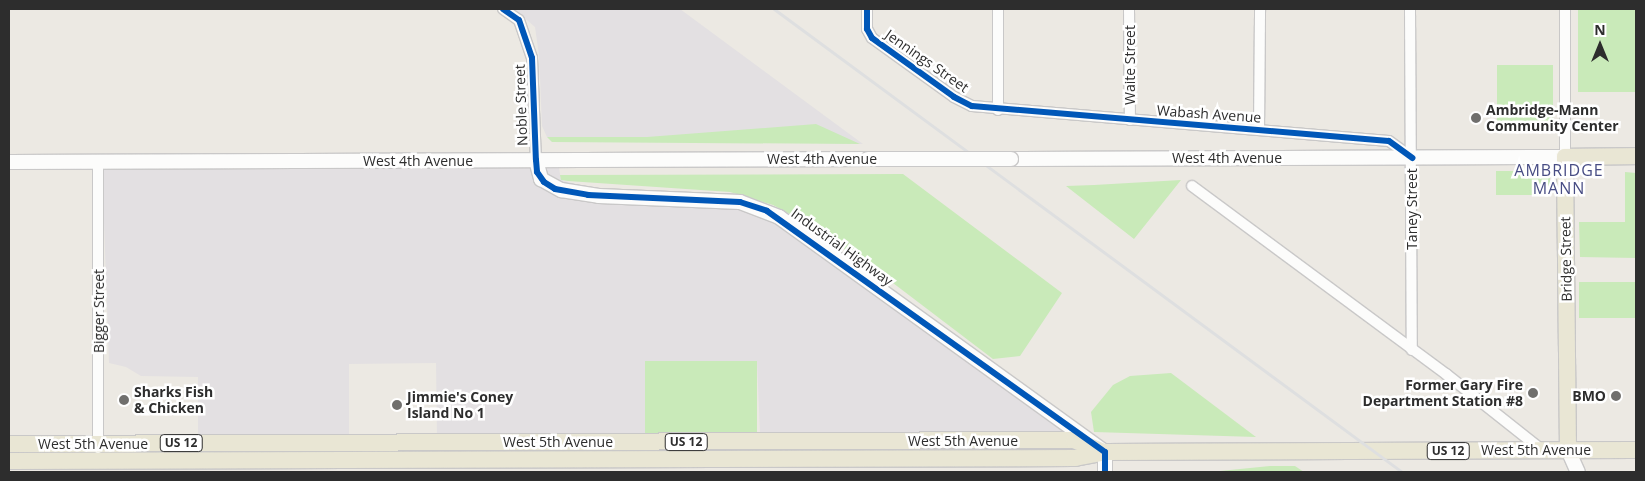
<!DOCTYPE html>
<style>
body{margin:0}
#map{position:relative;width:1645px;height:481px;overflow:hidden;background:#ece9e3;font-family:"Open Sans",sans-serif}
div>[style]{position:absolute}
.industrial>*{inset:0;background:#e3e0e2}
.education>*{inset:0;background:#efead7}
.green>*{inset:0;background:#c9eab9;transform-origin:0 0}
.roads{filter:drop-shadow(1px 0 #c9c8c8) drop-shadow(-1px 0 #c9c8c8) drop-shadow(0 1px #c9c8c8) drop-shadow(0 -1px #c9c8c8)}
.street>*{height:10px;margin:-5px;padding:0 5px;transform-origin:5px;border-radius:5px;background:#fcfcfb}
.secondary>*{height:14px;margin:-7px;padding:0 7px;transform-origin:7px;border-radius:7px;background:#fcfcfb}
.primary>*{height:16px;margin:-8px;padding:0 8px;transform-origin:8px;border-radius:8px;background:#e9e6d4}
.rail>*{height:3px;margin:-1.5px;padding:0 1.5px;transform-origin:1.5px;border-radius:1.5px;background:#dedfe0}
.bridges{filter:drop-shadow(1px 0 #c9c8c8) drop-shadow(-1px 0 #c9c8c8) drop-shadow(0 1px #c9c8c8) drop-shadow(0 -1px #c9c8c8)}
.secondary-bridge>*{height:14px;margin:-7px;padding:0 7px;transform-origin:7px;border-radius:7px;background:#fcfcfb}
.cycleway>*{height:6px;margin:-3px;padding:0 3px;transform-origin:3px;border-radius:3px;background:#0057b8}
.dots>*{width:14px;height:14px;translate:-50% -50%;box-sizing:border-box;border:2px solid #fff;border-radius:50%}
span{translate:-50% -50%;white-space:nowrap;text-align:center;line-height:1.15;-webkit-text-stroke:5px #fff;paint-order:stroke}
.shield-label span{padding:1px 4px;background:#fff;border:1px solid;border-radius:4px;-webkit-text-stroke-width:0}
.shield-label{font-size:12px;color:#2d2d2d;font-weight:700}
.street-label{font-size:14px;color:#2d2d2d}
.poi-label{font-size:14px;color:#2d2d2d;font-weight:700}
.left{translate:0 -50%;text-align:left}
.right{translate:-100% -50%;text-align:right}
.quarter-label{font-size:16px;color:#484d84;letter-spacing:1px}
.frame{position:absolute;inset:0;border:10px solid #2d2d2d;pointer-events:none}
.north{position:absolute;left:1575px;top:20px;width:50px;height:50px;-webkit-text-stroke:4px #fff;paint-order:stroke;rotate:0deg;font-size:14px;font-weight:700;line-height:20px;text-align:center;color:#2d2d2d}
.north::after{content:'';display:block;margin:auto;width:18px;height:22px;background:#2d2d2d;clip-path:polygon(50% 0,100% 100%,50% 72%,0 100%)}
</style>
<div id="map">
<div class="industrial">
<i style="clip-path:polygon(514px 9px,680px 9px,863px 144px,547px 137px,542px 126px,539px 55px,535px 27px)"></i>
<i style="clip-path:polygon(558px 162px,561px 180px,643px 202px,747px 209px,773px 221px,1068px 434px,760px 433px,757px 361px,645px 362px,647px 434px,437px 438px,436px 363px,349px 364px,349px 440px,198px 439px,198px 377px,141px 376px,126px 367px,109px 363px,102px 165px)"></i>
</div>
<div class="education">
<i style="clip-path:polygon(9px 471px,358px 472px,9px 472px)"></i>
</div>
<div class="green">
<i style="left:1578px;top:9px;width:58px;height:83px"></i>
<i style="left:1497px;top:65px;width:56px;height:67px"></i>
<i style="clip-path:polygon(816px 124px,860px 144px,552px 142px,547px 137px,647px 137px)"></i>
<i style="left:1496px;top:171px;width:54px;height:24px"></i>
<i style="clip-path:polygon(1625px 172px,1636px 173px,1636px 258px,1580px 257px,1579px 222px,1625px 222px)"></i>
<i style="clip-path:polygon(903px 174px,1062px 293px,1020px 356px,993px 359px,893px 283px,808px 224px,773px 205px,730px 192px,568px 181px,561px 180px,560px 175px)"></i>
<i style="clip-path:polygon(1181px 180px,1134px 239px,1066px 186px,1094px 185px)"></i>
<i style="left:1636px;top:282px;width:36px;height:57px;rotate:90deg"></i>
<i style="left:645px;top:361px;width:112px;height:73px"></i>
<i style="clip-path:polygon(1171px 373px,1256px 437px,1094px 432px,1091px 412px,1113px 385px,1130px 376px)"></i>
<i style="clip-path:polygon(1270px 466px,1295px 466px,1304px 472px,1210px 472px)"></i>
</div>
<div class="roads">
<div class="street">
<i style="left:503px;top:9px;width:19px;rotate:35deg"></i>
<i style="left:519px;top:20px;width:40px;rotate:71.1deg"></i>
<i style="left:532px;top:58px;width:102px;rotate:87.8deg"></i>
<i style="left:867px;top:9px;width:20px;rotate:90deg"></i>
<i style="left:867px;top:29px;width:10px;rotate:61deg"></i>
<i style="left:872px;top:38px;width:101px;rotate:35.7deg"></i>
<i style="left:954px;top:97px;width:20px;rotate:27deg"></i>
<i style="left:972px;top:106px;width:418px;rotate:4.8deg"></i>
<i style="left:1389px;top:141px;width:29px;rotate:36deg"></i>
<i style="left:1129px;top:9px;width:111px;rotate:89.5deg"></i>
<i style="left:1410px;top:9px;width:341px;rotate:89.7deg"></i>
<i style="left:1565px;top:9px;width:148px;rotate:90deg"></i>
<i style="left:998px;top:110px;width:101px;rotate:-90deg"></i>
<i style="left:1259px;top:130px;width:121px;rotate:-89.5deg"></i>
<i style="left:1192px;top:186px;width:316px;rotate:36.5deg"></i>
<i style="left:1446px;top:374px;width:122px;rotate:38.4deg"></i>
<i style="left:98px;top:448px;width:286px;rotate:-90deg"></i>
</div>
<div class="secondary">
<i style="left:1011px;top:159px;width:554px;rotate:-0.21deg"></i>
<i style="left:536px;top:160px;width:20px;rotate:75deg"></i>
<i style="left:541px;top:179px;width:23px;rotate:29deg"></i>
<i style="left:561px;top:190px;width:38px;rotate:9deg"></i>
<i style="left:599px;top:196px;width:141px;rotate:2.4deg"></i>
<i style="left:740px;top:202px;width:42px;rotate:21deg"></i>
<i style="left:779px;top:217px;width:402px;rotate:35.8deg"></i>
<i style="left:1105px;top:452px;width:20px;rotate:90deg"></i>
<i style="left:9px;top:162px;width:859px;rotate:-0.2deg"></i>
<i style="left:1568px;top:450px;width:24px;rotate:66deg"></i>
</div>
<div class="primary">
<i style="left:9px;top:444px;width:1065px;rotate:-0.22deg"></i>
<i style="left:1074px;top:440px;width:32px;rotate:22deg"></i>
<i style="left:1568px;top:450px;width:293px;rotate:-90.6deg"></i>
<i style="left:1565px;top:157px;width:71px;rotate:-0.8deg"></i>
<i style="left:9px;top:461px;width:1066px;rotate:-0.16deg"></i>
<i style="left:1075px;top:458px;width:31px;rotate:-11deg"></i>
<i style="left:1105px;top:452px;width:531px;rotate:-0.22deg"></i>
</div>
</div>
<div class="rail">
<i style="left:774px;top:9px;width:780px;rotate:36.4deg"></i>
</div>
<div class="bridges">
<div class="secondary-bridge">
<i style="left:868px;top:159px;width:143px"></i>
</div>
</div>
<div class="cycleway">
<i style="left:503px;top:9px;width:19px;rotate:35deg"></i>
<i style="left:519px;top:20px;width:40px;rotate:71.1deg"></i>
<i style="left:532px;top:58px;width:102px;rotate:87.8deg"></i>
<i style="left:536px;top:160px;width:12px;rotate:85deg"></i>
<i style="left:537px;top:172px;width:12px;rotate:55deg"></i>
<i style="left:544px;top:182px;width:13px;rotate:32deg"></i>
<i style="left:555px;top:189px;width:34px;rotate:10deg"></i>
<i style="left:588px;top:195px;width:152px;rotate:2.6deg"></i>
<i style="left:740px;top:202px;width:28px;rotate:18deg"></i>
<i style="left:767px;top:211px;width:415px;rotate:35.5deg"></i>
<i style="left:1105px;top:452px;width:20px;rotate:90deg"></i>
<i style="left:867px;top:9px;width:20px;rotate:90deg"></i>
<i style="left:867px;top:29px;width:10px;rotate:61deg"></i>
<i style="left:872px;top:38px;width:101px;rotate:35.7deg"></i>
<i style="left:954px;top:97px;width:20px;rotate:27deg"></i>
<i style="left:972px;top:106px;width:418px;rotate:4.8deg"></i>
<i style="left:1389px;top:141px;width:29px;rotate:36deg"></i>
</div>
<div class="dots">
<i style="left:1476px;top:118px;background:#706f6d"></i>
<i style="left:1533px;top:393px;background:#706f6d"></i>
<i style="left:1616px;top:396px;background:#706f6d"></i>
<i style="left:124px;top:400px;background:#706f6d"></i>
<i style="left:397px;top:405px;background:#706f6d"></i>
</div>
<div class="shield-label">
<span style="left:686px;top:442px">US 12</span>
<span style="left:181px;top:443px">US 12</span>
<span style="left:1448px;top:451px">US 12</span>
</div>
<div class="street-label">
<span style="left:927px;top:61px;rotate:35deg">Jennings Street</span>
<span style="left:1130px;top:65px;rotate:-90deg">Waite Street</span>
<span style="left:521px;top:105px;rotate:-92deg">Noble Street</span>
<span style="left:1209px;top:114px;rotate:4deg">Wabash Avenue</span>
<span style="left:1227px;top:158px">West 4th Avenue</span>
<span style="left:822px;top:159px">West 4th Avenue</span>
<span style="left:418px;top:161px">West 4th Avenue</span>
<span style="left:1412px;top:209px;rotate:-90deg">Taney Street</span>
<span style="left:842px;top:247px;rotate:36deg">Industrial Highway</span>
<span style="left:1566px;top:259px;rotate:-91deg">Bridge Street</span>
<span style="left:99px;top:311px;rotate:-90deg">Bigger Street</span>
<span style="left:963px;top:441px">West 5th Avenue</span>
<span style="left:558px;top:442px">West 5th Avenue</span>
<span style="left:93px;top:444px">West 5th Avenue</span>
<span style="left:1536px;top:450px">West 5th Avenue</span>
</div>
<div class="poi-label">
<span class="left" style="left:1486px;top:118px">Ambridge-Mann<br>Community Center</span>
<span class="right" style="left:1523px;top:393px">Former Gary Fire<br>Department Station #8</span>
<span class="left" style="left:134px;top:400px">Sharks Fish<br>&amp; Chicken</span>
<span class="right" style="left:1606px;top:396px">BMO</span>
<span class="left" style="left:407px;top:405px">Jimmie's Coney<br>Island No 1</span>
</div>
<div class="quarter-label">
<span style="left:1559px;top:179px">AMBRIDGE<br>MANN</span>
</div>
<div class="frame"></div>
<div class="north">N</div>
</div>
